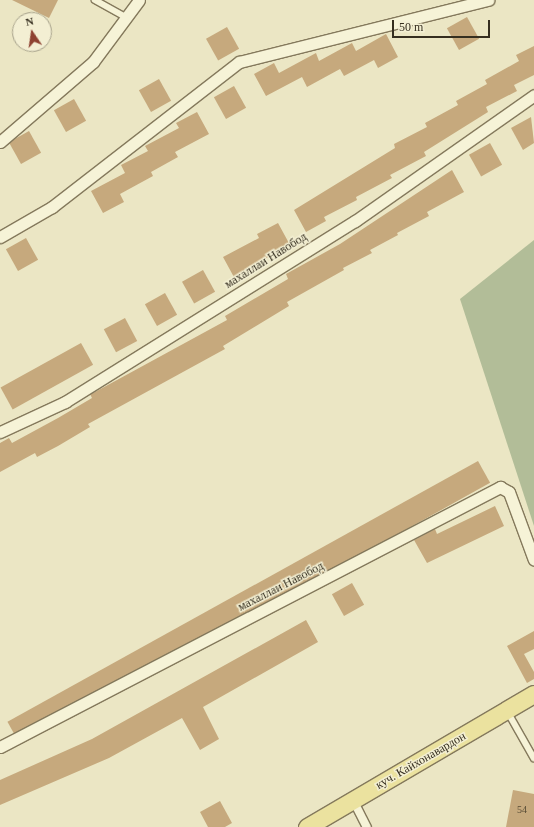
<!DOCTYPE html>
<meta charset="utf-8">
<style>
body{margin:0}
#map{position:relative;width:534px;height:827px;overflow:hidden;background:#ebe6c4;font-family:"Times New Roman",serif}
div>[style]{position:absolute}
.cemetery>*{inset:0;background:#b2bd98}
.building>*{inset:0;background:#c6a97d;transform-origin:0 0}
.roads{filter:drop-shadow(1px 0 #84795c) drop-shadow(-1px 0 #84795c) drop-shadow(0 1px #84795c) drop-shadow(0 -1px #84795c)}
.service>*{height:5.5px;margin:-2.75px;padding:0 2.75px;transform-origin:2.75px;border-radius:2.75px;background:#f6f3d7}
.pedestrian>*{height:8px;margin:-4px;padding:0 4px;transform-origin:4px;border-radius:4px;background:#f6f3d7}
.minor>*{height:11px;margin:-5.5px;padding:0 5.5px;transform-origin:5.5px;border-radius:5.5px;background:#f6f3d7}
.primary>*{height:17px;margin:-8.5px;padding:0 8.5px;transform-origin:8.5px;border-radius:8.5px;background:#ebe29f}
span{translate:-50% -50%;white-space:nowrap;text-align:center;line-height:1.15;-webkit-text-stroke:3px #f3efd3;paint-order:stroke}
.number-label{font-size:10px;color:#594d36}
.number-label span{-webkit-text-stroke-width:0}
.street-label{font-size:12px;color:#352e1f}
.north{position:absolute;left:12px;top:12px;width:40px;height:40px;box-sizing:border-box;background:#f3efd3;border:1px solid #a7a28b;border-radius:50%;rotate:347deg;font-size:11px;font-weight:700;line-height:16px;text-align:center;color:#352e1f}
.north::after{content:'';display:block;margin:auto;width:14px;height:18px;background:#8e4231;clip-path:polygon(50% 0,100% 100%,50% 72%,0 100%)}
.scale{position:absolute;left:392px;top:20px;width:98px;height:18px;box-sizing:border-box;border:2px solid #352e1f;border-top:0;padding-left:5px;font-size:12px;line-height:14px;white-space:nowrap;color:#352e1f;-webkit-text-stroke:3px #f3efd3;paint-order:stroke}
</style>
<div id="map">
<div class="cemetery">
<i style="clip-path:polygon(534px 240px,534px 526px,460px 299px)"></i>
</div>
<div class="building">
<i style="clip-path:polygon(12px 0,58px 0,49px 18px)"></i>
<i style="left:467px;top:17px;width:25px;height:23px;rotate:61deg"></i>
<i style="left:227px;top:27px;width:25px;height:24px;rotate:61deg"></i>
<i style="clip-path:polygon(386px 34px,398px 57px,378px 68px,374px 60px,344px 76px,340px 69px,307px 87px,302px 77px,266px 96px,254px 74px,274px 63px,279px 73px,316px 53px,319px 61px,352px 43px,356px 51px)"></i>
<i style="clip-path:polygon(534px 46px,534px 75px,514px 85px,517px 91px,486px 107px,488px 112px,424px 152px,426px 156px,390px 175px,392px 178px,356px 197px,357px 200px,324px 217px,326px 221px,306px 232px,294px 210px,395px 148px,394px 144px,427px 127px,425px 123px,458px 105px,456px 101px,487px 84px,485px 80px,519px 61px,516px 55px)"></i>
<i style="left:159px;top:79px;width:25px;height:23px;rotate:61deg"></i>
<i style="left:234px;top:86px;width:25px;height:23px;rotate:61deg"></i>
<i style="left:74px;top:99px;width:25px;height:23px;rotate:61deg"></i>
<i style="clip-path:polygon(197px 112px,209px 134px,175px 152px,178px 157px,151px 172px,153px 176px,120px 194px,124px 202px,103px 213px,91px 191px,125px 173px,121px 165px,148px 151px,145px 146px,179px 128px,176px 123px)"></i>
<i style="clip-path:polygon(531px 117px,534px 143px,523px 150px,511px 128px)"></i>
<i style="left:29px;top:131px;width:25px;height:23px;rotate:61deg"></i>
<i style="left:490px;top:143px;width:25px;height:24px;rotate:61deg"></i>
<i style="clip-path:polygon(452px 170px,464px 192px,427px 212px,429px 216px,397px 233px,398px 235px,370px 250px,372px 253px,343px 268px,344px 270px,287px 302px,289px 306px,223px 346px,225px 349px,88px 424px,90px 427px,58px 446px,37px 457px,35px 453px,0 472px,0 443px,9px 438px,12px 443px,58px 418px,92px 398px,90px 394px,95px 392px,227px 320px,225px 316px,288px 279px,286px 274px,340px 244px)"></i>
<i style="clip-path:polygon(278px 223px,290px 245px,254px 265px,255px 268px,235px 279px,223px 257px,259px 238px,257px 234px)"></i>
<i style="left:26px;top:238px;width:25px;height:23px;rotate:61deg"></i>
<i style="left:203px;top:270px;width:25px;height:24px;rotate:61deg"></i>
<i style="left:165px;top:293px;width:25px;height:23px;rotate:61deg"></i>
<i style="left:125px;top:318px;width:26px;height:24px;rotate:62deg"></i>
<i style="left:81px;top:343px;width:25px;height:92px;rotate:61deg"></i>
<i style="left:478px;top:461px;width:25px;height:538px;rotate:61deg"></i>
<i style="clip-path:polygon(495px 506px,504px 526px,427px 563px,414px 540px,435px 529px,437px 534px)"></i>
<i style="left:352px;top:583px;width:25px;height:23px;rotate:61deg"></i>
<i style="clip-path:polygon(306px 620px,318px 642px,203px 707px,219px 739px,200px 750px,182px 718px,109px 758px,0 805px,0 780px,92px 739px)"></i>
<i style="clip-path:polygon(534px 631px,534px 649px,524px 654px,534px 672px,534px 679px,527px 683px,507px 646px)"></i>
<i style="clip-path:polygon(513px 790px,534px 794px,534px 827px,506px 827px)"></i>
<i style="clip-path:polygon(220px 801px,232px 823px,225px 827px,208px 827px,200px 812px)"></i>
</div>
<div class="roads">
<div class="service">
<i style="left:95px;top:0;width:35px;rotate:29deg"></i>
<i style="left:508px;top:712px;width:53px;rotate:60.5deg"></i>
</div>
<div class="pedestrian">
<i style="left:353px;top:800px;width:30px;rotate:63deg"></i>
</div>
<div class="minor">
<i style="left:0;top:142px;width:123px;rotate:-40.7deg"></i>
<i style="left:93px;top:62px;width:77px;rotate:-53.4deg"></i>
<i style="left:0;top:237px;width:60px;rotate:-30deg"></i>
<i style="left:52px;top:207px;width:237px;rotate:-37.8deg"></i>
<i style="left:239px;top:62px;width:257px;rotate:-14deg"></i>
<i style="left:0;top:432px;width:72px;rotate:-24.8deg"></i>
<i style="left:65px;top:402px;width:342px;rotate:-32deg"></i>
<i style="left:355px;top:221px;width:219px;rotate:-35.1deg"></i>
<i style="left:0;top:747px;width:564px;rotate:-27.47deg"></i>
<i style="left:500px;top:487px;width:10px;rotate:29deg"></i>
<i style="left:509px;top:492px;width:72px;rotate:69.8deg"></i>
</div>
<div class="primary">
<i style="left:307px;top:827px;width:263px;rotate:-30.4deg"></i>
</div>
</div>
<div class="number-label">
<span style="left:522px;top:810px">54</span>
</div>
<div class="street-label">
<span style="left:266px;top:261px;rotate:-32deg">махаллаи Навобод</span>
<span style="left:281px;top:587px;rotate:-27deg">махаллаи Навобод</span>
<span style="left:421px;top:761px;rotate:-30deg">куч. Кайхонавардон</span>
</div>
<div class="north">N</div>
<div class="scale">50 m</div>
</div>
